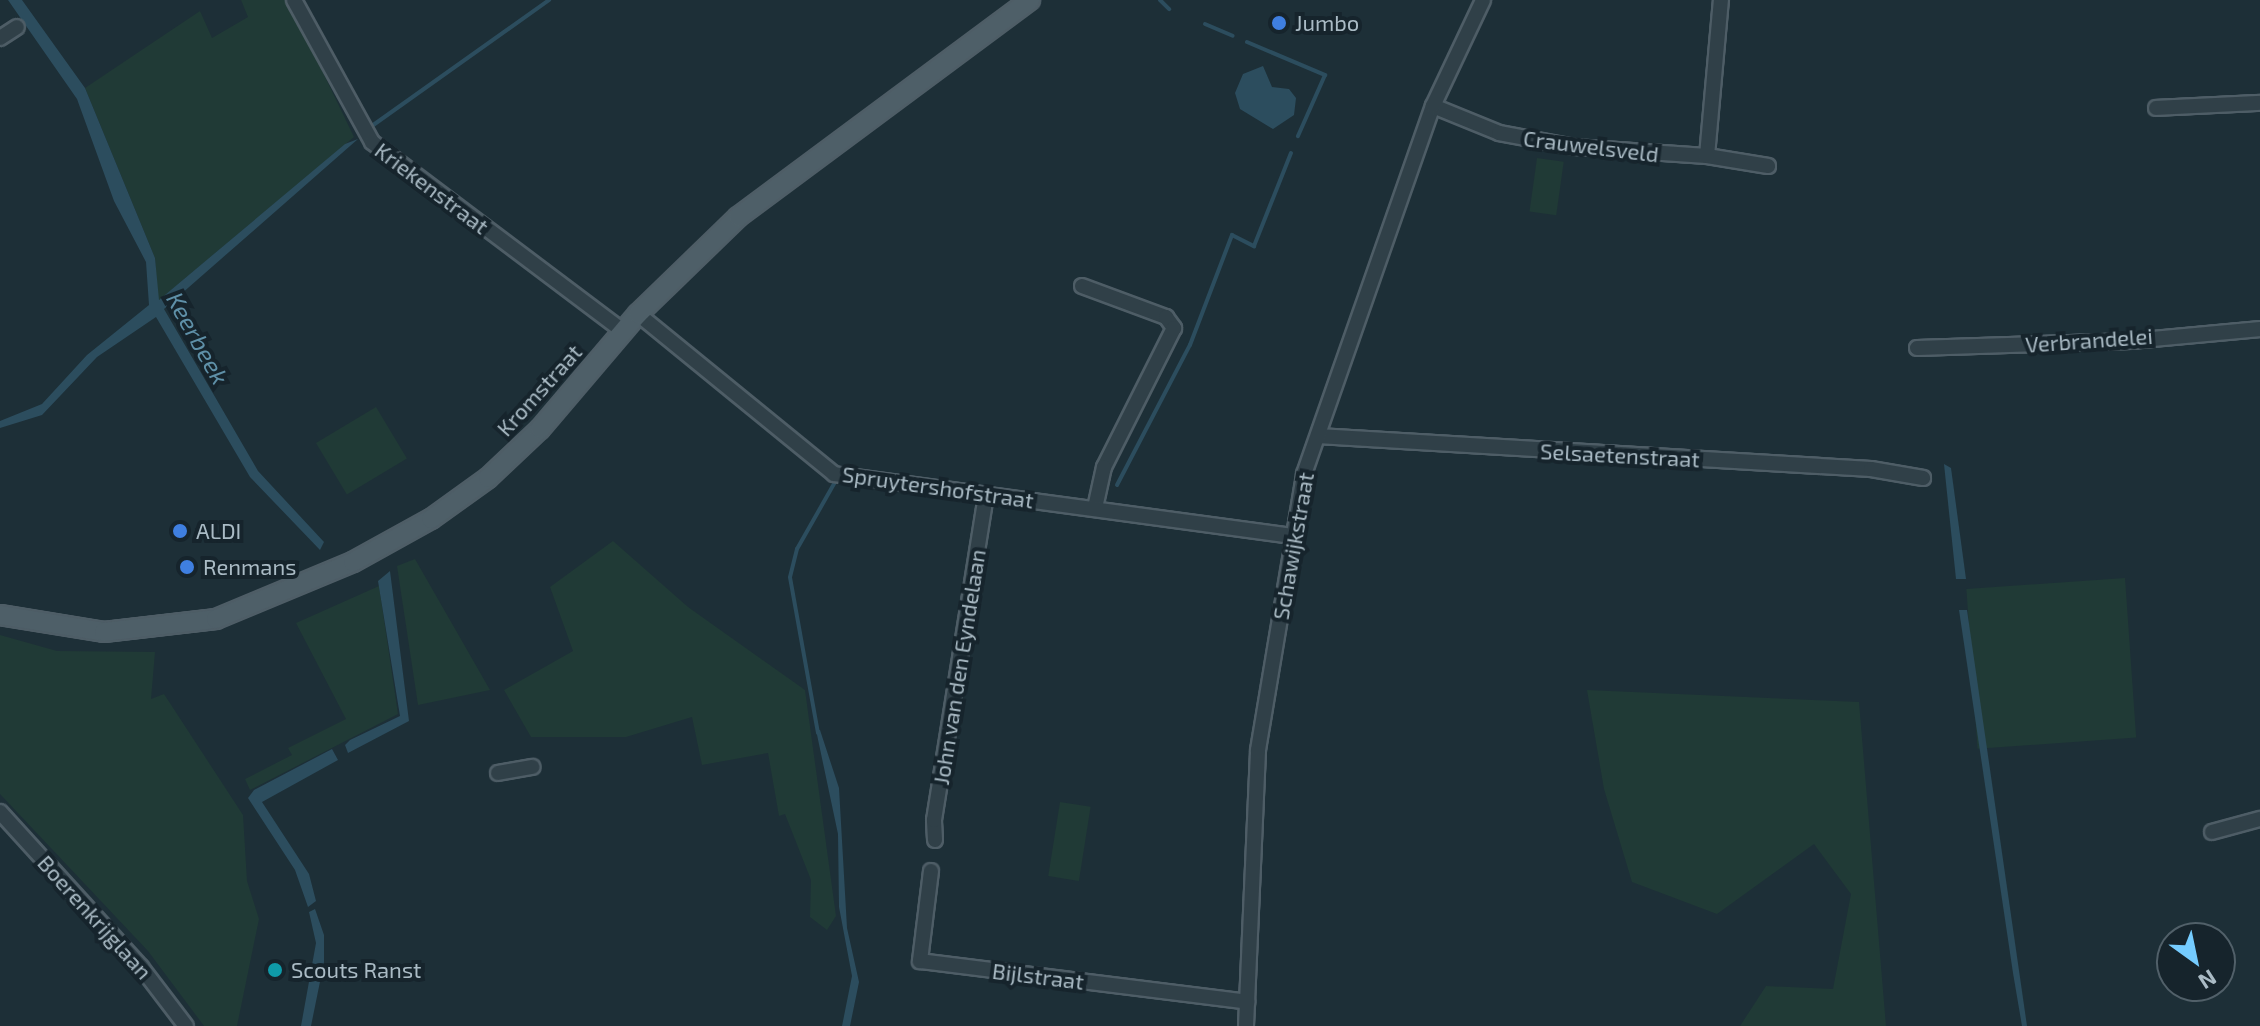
<!DOCTYPE html>
<style>
body{margin:0}
#map{position:relative;width:2260px;height:1026px;overflow:hidden;background:#1d2f37;font-family:"Exo 2",sans-serif}
div>[style]{position:absolute}
.green>*{inset:0;background:#203a36;transform-origin:0 0}
.water>*{inset:0;background:#2c4d5e}
.stream>*{height:4px;margin:-2px;padding:0 2px;transform-origin:2px;border-radius:2px;background:#2c4d5e}
.roads{filter:drop-shadow(2px 0 #4e5d66) drop-shadow(-2px 0 #4e5d66) drop-shadow(0 2px #4e5d66) drop-shadow(0 -2px #4e5d66)}
.minor>*{height:14px;margin:-7px;padding:0 7px;transform-origin:7px;border-radius:7px;background:#304048}
.major>*{height:18px;margin:-9px;padding:0 9px;transform-origin:9px;border-radius:9px;background:#4e5f68}
.dots>*{width:22px;height:22px;translate:-50% -50%;box-sizing:border-box;border:4px solid #16242c;border-radius:50%}
span{translate:-50% -50%;white-space:nowrap;text-align:center;line-height:1.15;-webkit-text-stroke:8px #16242c;paint-order:stroke}
.poi-label{font-size:22px;color:#aabbc5}
.left{translate:0 -50%;text-align:left}
.street-label{font-size:22px;color:#aabbc5}
.water-label{font-size:24px;color:#5f90a8;font-style:italic}
.north{position:absolute;left:2156px;top:922px;width:80px;height:80px;box-sizing:border-box;background:#16242c;border:2px solid #516069;border-radius:50%;rotate:147deg;font-size:22px;font-weight:700;line-height:32px;text-align:center;color:#aabbc5}
.north::after{content:'';display:block;margin:auto;width:28px;height:36px;background:#75ccff;clip-path:polygon(50% 0,100% 100%,50% 72%,0 100%)}
</style>
<div id="map">
<div class="green">
<i style="clip-path:polygon(241px 0,288px 0,354px 137px,158px 301px,155px 258px,85px 88px,200px 11px,212px 38px,248px 17px)"></i>
<i style="left:1537px;top:158px;width:27px;height:54px;rotate:8deg"></i>
<i style="left:376px;top:407px;width:60px;height:70px;rotate:59deg"></i>
<i style="clip-path:polygon(613px 541px,688px 607px,805px 690px,836px 916px,827px 930px,810px 917px,811px 880px,785px 814px,779px 816px,768px 753px,702px 765px,692px 717px,626px 737px,531px 737px,504px 690px,573px 651px,550px 587px)"></i>
<i style="clip-path:polygon(415px 559px,490px 690px,418px 705px,397px 566px)"></i>
<i style="left:2125px;top:578px;width:160px;height:159px;rotate:86deg"></i>
<i style="clip-path:polygon(379px 586px,398px 714px,250px 790px,245px 779px,292px 755px,288px 748px,346px 719px,296px 623px)"></i>
<i style="clip-path:polygon(0 635px,57px 651px,155px 652px,151px 699px,164px 694px,243px 815px,247px 881px,259px 919px,237px 1026px,204px 1026px,148px 951px,0 794px)"></i>
<i style="clip-path:polygon(1587px 690px,1859px 702px,1886px 1026px,1740px 1026px,1766px 986px,1833px 989px,1851px 894px,1814px 844px,1717px 914px,1632px 882px,1604px 789px)"></i>
<i style="left:1060px;top:802px;width:31px;height:75px;rotate:9deg"></i>
</div>
<div class="water">
<i style="clip-path:polygon(8px 0,22px 0,85px 88px,155px 258px,159px 300px,345px 144px,358px 139px,164px 309px,258px 471px,324px 542px,320px 550px,250px 477px,156px 317px,97px 357px,42px 415px,0 428px,0 421px,42px 404px,87px 355px,149px 305px,146px 262px,114px 201px,77px 99px)"></i>
<i style="clip-path:polygon(1263px 66px,1272px 87px,1289px 89px,1296px 98px,1294px 115px,1273px 129px,1240px 109px,1235px 93px,1243px 74px)"></i>
<i style="clip-path:polygon(1944px 464px,1951px 468px,1966px 579px,1956px 579px)"></i>
<i style="clip-path:polygon(390px 571px,409px 721px,348px 753px,345px 745px,350px 740px,400px 716px,378px 581px)"></i>
<i style="clip-path:polygon(1959px 610px,1967px 610px,2027px 1026px,2022px 1026px,2013px 973px)"></i>
<i style="clip-path:polygon(816px 730px,820px 730px,839px 788px,847px 928px,859px 982px,850px 1026px,842px 1026px,852px 976px,839px 907px,838px 834px)"></i>
<i style="clip-path:polygon(332px 749px,338px 760px,262px 802px,309px 874px,316px 901px,308px 907px,295px 870px,248px 798px,254px 790px)"></i>
<i style="clip-path:polygon(315px 909px,324px 935px,324px 962px,311px 1026px,301px 1026px,316px 943px,309px 912px)"></i>
</div>
<div class="stream">
<i style="left:1160px;top:0;width:13px;rotate:45deg"></i>
<i style="left:1205px;top:24px;width:30px;rotate:23deg"></i>
<i style="left:1247px;top:42px;width:85px;rotate:22.9deg"></i>
<i style="left:1325px;top:75px;width:67px;rotate:113.9deg"></i>
<i style="left:369px;top:128px;width:221px;rotate:-35.4deg"></i>
<i style="left:1117px;top:485px;width:158px;rotate:-62.5deg"></i>
<i style="left:1190px;top:345px;width:118px;rotate:-69.1deg"></i>
<i style="left:1232px;top:235px;width:25px;rotate:27deg"></i>
<i style="left:1254px;top:246px;width:100px;rotate:-68.3deg"></i>
<i style="left:818px;top:733px;width:158px;rotate:-100.2deg"></i>
<i style="left:790px;top:577px;width:29px;rotate:-76deg"></i>
<i style="left:797px;top:549px;width:77px;rotate:-60.4deg"></i>
</div>
<div class="roads">
<div class="minor">
<i style="left:294px;top:0;width:162px;rotate:61.2deg"></i>
<i style="left:372px;top:142px;width:314px;rotate:37deg"></i>
<i style="left:0;top:38px;width:20px;rotate:-33deg"></i>
<i style="left:1433px;top:106px;width:71px;rotate:22.2deg"></i>
<i style="left:1499px;top:133px;width:76px;rotate:10.6deg"></i>
<i style="left:1574px;top:147px;width:133px;rotate:3.9deg"></i>
<i style="left:1707px;top:156px;width:62px;rotate:9.3deg"></i>
<i style="left:2156px;top:108px;width:104px;rotate:-2.8deg"></i>
<i style="left:1707px;top:156px;width:157px;rotate:-84.9deg"></i>
<i style="left:1082px;top:286px;width:90px;rotate:20.3deg"></i>
<i style="left:1166px;top:317px;width:14px;rotate:54deg"></i>
<i style="left:1174px;top:328px;width:156px;rotate:116.7deg"></i>
<i style="left:1104px;top:467px;width:42px;rotate:102.4deg"></i>
<i style="left:638px;top:314px;width:253px;rotate:39.2deg"></i>
<i style="left:834px;top:474px;width:463px;rotate:7.7deg"></i>
<i style="left:1917px;top:348px;width:214px;rotate:-1.9deg"></i>
<i style="left:2131px;top:341px;width:130px;rotate:-5.3deg"></i>
<i style="left:1318px;top:436px;width:554px;rotate:3.42deg"></i>
<i style="left:1871px;top:469px;width:53px;rotate:9.8deg"></i>
<i style="left:498px;top:773px;width:35px;rotate:-10deg"></i>
<i style="left:0;top:812px;width:210px;rotate:47.7deg"></i>
<i style="left:141px;top:967px;width:74px;rotate:52.7deg"></i>
<i style="left:2212px;top:832px;width:50px;rotate:-15.2deg"></i>
<i style="left:935px;top:840px;width:20px;rotate:-93deg"></i>
<i style="left:934px;top:820px;width:329px;rotate:-80.9deg"></i>
<i style="left:931px;top:871px;width:91px;rotate:97deg"></i>
<i style="left:920px;top:961px;width:330px;rotate:7.1deg"></i>
<i style="left:1246px;top:1026px;width:276px;rotate:-87.5deg"></i>
<i style="left:1258px;top:750px;width:280px;rotate:-80.5deg"></i>
<i style="left:1304px;top:474px;width:390px;rotate:-70.7deg"></i>
<i style="left:1433px;top:106px;width:117px;rotate:-64.7deg"></i>
</div>
<div class="major">
<i style="left:0;top:615px;width:105px;rotate:9.3deg"></i>
<i style="left:104px;top:632px;width:113px;rotate:-6.6deg"></i>
<i style="left:216px;top:619px;width:148px;rotate:-22.6deg"></i>
<i style="left:353px;top:562px;width:89px;rotate:-28.9deg"></i>
<i style="left:431px;top:519px;width:70px;rotate:-35.7deg"></i>
<i style="left:488px;top:478px;width:71px;rotate:-43.3deg"></i>
<i style="left:540px;top:429px;width:151px;rotate:-49.6deg"></i>
<i style="left:638px;top:314px;width:139px;rotate:-44.1deg"></i>
<i style="left:738px;top:217px;width:364px;rotate:-36.6deg"></i>
</div>
</div>
<div class="dots">
<i style="left:1279px;top:23px;background:#3f7fe0"></i>
<i style="left:180px;top:531px;background:#3f7fe0"></i>
<i style="left:187px;top:567px;background:#3f7fe0"></i>
<i style="left:275px;top:970px;background:#0f9aa8"></i>
</div>
<div class="poi-label">
<span class="left" style="left:1295px;top:23px">Jumbo</span>
<span class="left" style="left:196px;top:531px">ALDI</span>
<span class="left" style="left:203px;top:567px">Renmans</span>
<span class="left" style="left:291px;top:970px">Scouts Ranst</span>
</div>
<div class="street-label">
<span style="left:1591px;top:146px;rotate:7deg">Crauwelsveld</span>
<span style="left:432px;top:188px;rotate:37deg">Kriekenstraat</span>
<span style="left:2089px;top:340px;rotate:-4deg">Verbrandelei</span>
<span style="left:539px;top:390px;rotate:-48deg">Kromstraat</span>
<span style="left:1620px;top:455px;rotate:3deg">Selsaetenstraat</span>
<span style="left:938px;top:487px;rotate:8deg">Spruytershofstraat</span>
<span style="left:1293px;top:546px;rotate:-80deg">Schawijkstraat</span>
<span style="left:959px;top:667px;rotate:-81deg">John van den Eyndelaan</span>
<span style="left:95px;top:917px;rotate:48deg">Boerenkrijglaan</span>
<span style="left:1038px;top:976px;rotate:7deg">Bijlstraat</span>
</div>
<div class="water-label">
<span style="left:198px;top:338px;rotate:61deg">Keerbeek</span>
</div>
<div class="north">N</div>
</div>
